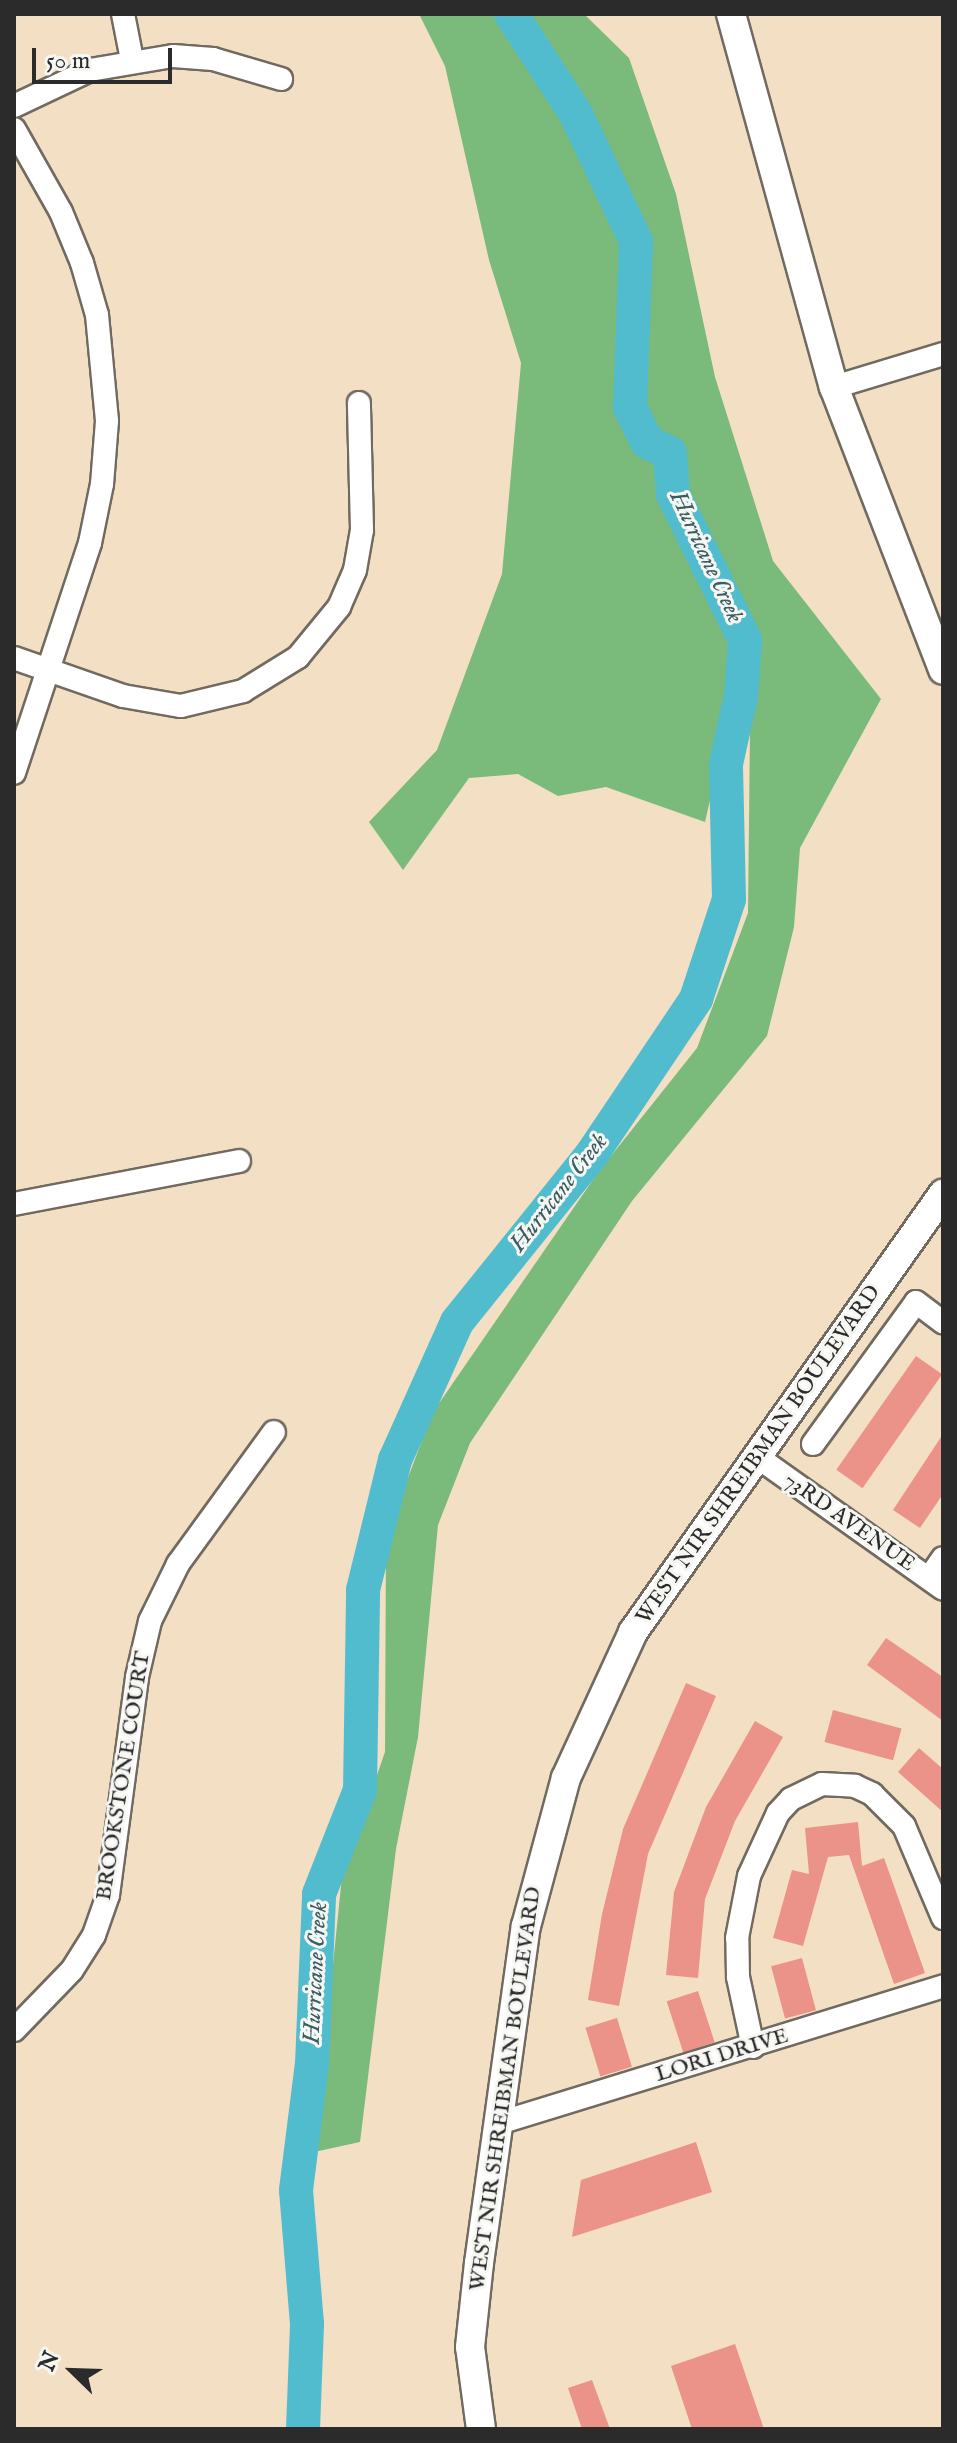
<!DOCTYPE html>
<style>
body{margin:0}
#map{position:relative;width:957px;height:2443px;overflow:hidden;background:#f3dfc3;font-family:"IM FELL English",serif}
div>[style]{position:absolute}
.forest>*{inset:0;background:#7aba7b}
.river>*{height:34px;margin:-17px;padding:0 17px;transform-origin:17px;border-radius:17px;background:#52bccf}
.building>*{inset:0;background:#ec9389;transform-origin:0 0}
.roads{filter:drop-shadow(2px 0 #716a60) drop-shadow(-2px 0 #716a60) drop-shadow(0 2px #716a60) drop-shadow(0 -2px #716a60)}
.minor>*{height:22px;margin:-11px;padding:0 11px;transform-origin:11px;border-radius:11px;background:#fff}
.major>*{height:28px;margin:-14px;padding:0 14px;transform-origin:14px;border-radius:14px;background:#fff}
span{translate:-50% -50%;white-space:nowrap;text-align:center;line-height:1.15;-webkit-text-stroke:6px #f6f6f2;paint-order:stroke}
.street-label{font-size:22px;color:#2b2b2b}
.water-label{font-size:24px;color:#395e64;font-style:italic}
.frame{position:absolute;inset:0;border:16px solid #2b2b2b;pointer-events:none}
.north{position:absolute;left:32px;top:2331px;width:80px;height:80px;-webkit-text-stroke:6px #f6f6f2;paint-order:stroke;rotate:293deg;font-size:22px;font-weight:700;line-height:32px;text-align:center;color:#2b2b2b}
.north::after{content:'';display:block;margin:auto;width:28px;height:36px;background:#2b2b2b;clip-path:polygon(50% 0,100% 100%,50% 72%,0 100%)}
.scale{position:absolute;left:32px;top:48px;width:140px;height:36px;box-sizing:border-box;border:4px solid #2b2b2b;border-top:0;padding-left:10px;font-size:24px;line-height:28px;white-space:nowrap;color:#2b2b2b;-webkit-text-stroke:6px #f6f6f2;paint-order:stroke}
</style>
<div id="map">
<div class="forest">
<i style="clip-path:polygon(419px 14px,584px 14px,629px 58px,676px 194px,715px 377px,773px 561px,881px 699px,800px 848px,794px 927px,767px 1036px,632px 1201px,470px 1443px,438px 1525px,418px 1737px,396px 1849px,360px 2142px,314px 2152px,342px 1876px,385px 1752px,386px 1535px,433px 1412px,599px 1171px,697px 1048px,748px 913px,750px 729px,725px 735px,705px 822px,606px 787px,558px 796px,518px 774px,469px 778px,403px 870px,369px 822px,437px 750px,502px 574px,521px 363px,489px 260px,445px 66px)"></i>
</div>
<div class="river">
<i style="left:303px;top:2429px;width:105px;rotate:-87.8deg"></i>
<i style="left:307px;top:2324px;width:134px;rotate:-94.7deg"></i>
<i style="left:296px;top:2190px;width:127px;rotate:-82.8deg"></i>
<i style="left:312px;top:2064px;width:170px;rotate:-87.6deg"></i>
<i style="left:319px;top:1894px;width:112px;rotate:-68.5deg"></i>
<i style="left:360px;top:1790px;width:200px;rotate:-89.1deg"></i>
<i style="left:363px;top:1590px;width:134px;rotate:-76.2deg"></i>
<i style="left:395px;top:1460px;width:151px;rotate:-65.8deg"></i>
<i style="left:457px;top:1322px;width:216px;rotate:-51.2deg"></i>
<i style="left:592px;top:1154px;width:187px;rotate:-56.1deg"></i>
<i style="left:696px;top:999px;width:105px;rotate:-71.7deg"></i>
<i style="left:729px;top:899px;width:135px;rotate:-91.3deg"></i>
<i style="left:726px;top:764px;width:70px;rotate:-77.6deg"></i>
<i style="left:741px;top:696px;width:56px;rotate:-85.9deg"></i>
<i style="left:745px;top:640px;width:163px;rotate:-116.3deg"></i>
<i style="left:673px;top:494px;width:41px;rotate:-94.2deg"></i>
<i style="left:670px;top:453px;width:25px;rotate:-154deg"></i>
<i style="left:647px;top:442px;width:39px;rotate:-116deg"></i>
<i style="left:630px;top:407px;width:166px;rotate:-87.9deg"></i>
<i style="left:636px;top:241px;width:140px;rotate:-115.3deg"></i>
<i style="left:576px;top:114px;width:119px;rotate:-123deg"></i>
</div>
<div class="building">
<i style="left:916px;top:1356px;width:32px;height:139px;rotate:35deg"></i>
<i style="clip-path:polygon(943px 1434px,943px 1494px,920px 1528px,893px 1510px)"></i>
<i style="clip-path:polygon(886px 1638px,943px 1677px,943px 1721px,867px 1665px)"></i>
<i style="clip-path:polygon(686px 1683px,716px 1696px,648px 1854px,619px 2006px,588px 2000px,602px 1914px,623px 1829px)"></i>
<i style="left:833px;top:1710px;width:71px;height:33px;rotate:15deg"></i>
<i style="clip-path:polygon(755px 1721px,783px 1737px,735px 1821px,705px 1899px,698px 1978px,666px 1975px,674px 1892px,706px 1807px)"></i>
<i style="clip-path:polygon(919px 1748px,943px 1769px,943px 1812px,898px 1772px)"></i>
<i style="clip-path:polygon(858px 1822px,862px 1866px,884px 1858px,925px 1973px,894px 1984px,849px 1855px,828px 1857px,803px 1946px,773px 1938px,792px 1870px,809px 1874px,805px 1828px)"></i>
<i style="left:802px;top:1958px;width:54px;height:32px;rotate:75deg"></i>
<i style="left:698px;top:1991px;width:54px;height:33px;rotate:72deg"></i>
<i style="left:617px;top:2018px;width:51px;height:33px;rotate:73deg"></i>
<i style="clip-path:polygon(696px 2142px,712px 2192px,572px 2237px,581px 2180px)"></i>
<i style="clip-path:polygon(735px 2344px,764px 2429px,692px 2429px,671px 2366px)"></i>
<i style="clip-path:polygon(592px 2380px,610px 2429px,582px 2429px,568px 2388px)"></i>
</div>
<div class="roads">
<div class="minor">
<i style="left:123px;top:14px;width:47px;rotate:78.9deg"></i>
<i style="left:14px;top:106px;width:84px;rotate:-25.3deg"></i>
<i style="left:90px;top:70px;width:84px;rotate:-9.6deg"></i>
<i style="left:173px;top:56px;width:40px;rotate:4.3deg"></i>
<i style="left:213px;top:59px;width:71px;rotate:16.4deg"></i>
<i style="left:14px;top:129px;width:95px;rotate:60.5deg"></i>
<i style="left:61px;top:212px;width:55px;rotate:67.6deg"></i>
<i style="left:82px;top:263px;width:54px;rotate:73.9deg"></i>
<i style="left:97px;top:315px;width:106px;rotate:84.6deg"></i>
<i style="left:107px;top:421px;width:63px;rotate:94.5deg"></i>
<i style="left:102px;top:484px;width:60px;rotate:101.5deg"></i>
<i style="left:90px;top:543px;width:242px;rotate:108.3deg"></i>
<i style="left:834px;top:387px;width:114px;rotate:-16.8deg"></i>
<i style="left:14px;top:658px;width:115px;rotate:19.2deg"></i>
<i style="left:123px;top:696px;width:59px;rotate:9.8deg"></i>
<i style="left:181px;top:706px;width:64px;rotate:-13.6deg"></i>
<i style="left:243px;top:691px;width:65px;rotate:-31.7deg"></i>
<i style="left:298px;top:657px;width:65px;rotate:-50.6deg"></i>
<i style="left:339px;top:607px;width:40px;rotate:-66.6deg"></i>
<i style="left:355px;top:570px;width:41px;rotate:-80.1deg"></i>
<i style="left:362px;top:530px;width:127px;rotate:-91.4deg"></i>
<i style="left:14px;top:1204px;width:229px;rotate:-10.8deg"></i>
<i style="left:813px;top:1444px;width:175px;rotate:-54deg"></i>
<i style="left:916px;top:1302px;width:34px;rotate:37deg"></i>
<i style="left:756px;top:1456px;width:229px;rotate:35.4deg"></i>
<i style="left:929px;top:1578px;width:24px;rotate:-55deg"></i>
<i style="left:14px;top:2030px;width:83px;rotate:-46deg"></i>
<i style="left:72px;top:1970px;width:41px;rotate:-57.8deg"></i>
<i style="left:94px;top:1935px;width:42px;rotate:-70.7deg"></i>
<i style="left:108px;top:1895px;width:220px;rotate:-82.4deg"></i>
<i style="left:137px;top:1677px;width:57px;rotate:-76.9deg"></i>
<i style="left:150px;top:1621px;width:64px;rotate:-63.8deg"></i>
<i style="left:178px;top:1564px;width:163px;rotate:-54deg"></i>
<i style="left:753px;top:2047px;width:72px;rotate:-102.1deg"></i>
<i style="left:738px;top:1977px;width:39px;rotate:-91deg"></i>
<i style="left:737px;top:1938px;width:63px;rotate:-79deg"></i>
<i style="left:749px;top:1876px;width:69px;rotate:-65.3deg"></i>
<i style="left:778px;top:1813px;width:19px;rotate:-47deg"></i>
<i style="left:791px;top:1799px;width:34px;rotate:-26deg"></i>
<i style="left:822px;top:1784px;width:33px;rotate:3deg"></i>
<i style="left:855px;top:1786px;width:19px;rotate:25deg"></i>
<i style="left:872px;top:1794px;width:45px;rotate:45deg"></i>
<i style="left:904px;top:1826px;width:100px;rotate:67deg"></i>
<i style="left:499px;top:2123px;width:465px;rotate:-17.1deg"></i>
</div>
<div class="major">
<i style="left:731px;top:14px;width:387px;rotate:74.6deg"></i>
<i style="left:834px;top:387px;width:303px;rotate:68.9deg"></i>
<i style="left:481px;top:2429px;width:83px;rotate:-97.6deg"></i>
<i style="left:470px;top:2347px;width:84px;rotate:-83.9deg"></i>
<i style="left:479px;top:2263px;width:340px;rotate:-82.1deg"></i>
<i style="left:526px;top:1926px;width:153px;rotate:-74.9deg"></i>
<i style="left:566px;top:1778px;width:161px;rotate:-65.3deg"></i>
<i style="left:633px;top:1632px;width:537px;rotate:-54.71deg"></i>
</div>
</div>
<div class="street-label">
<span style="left:759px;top:1455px;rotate:-55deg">WEST NIR SHREIBMAN BOULEVARD</span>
<span style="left:849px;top:1523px;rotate:35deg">73RD AVENUE</span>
<span style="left:124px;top:1776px;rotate:-81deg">BROOKSTONE COURT</span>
<span style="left:722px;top:2056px;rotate:-17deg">LORI DRIVE</span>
<span style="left:506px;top:2089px;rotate:-82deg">WEST NIR SHREIBMAN BOULEVARD</span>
</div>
<div class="water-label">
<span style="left:706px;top:557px;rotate:65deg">Hurricane Creek</span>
<span style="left:559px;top:1193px;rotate:-52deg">Hurricane Creek</span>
<span style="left:316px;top:1973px;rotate:-87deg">Hurricane Creek</span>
</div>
<div class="frame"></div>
<div class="north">N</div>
<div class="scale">50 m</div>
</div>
